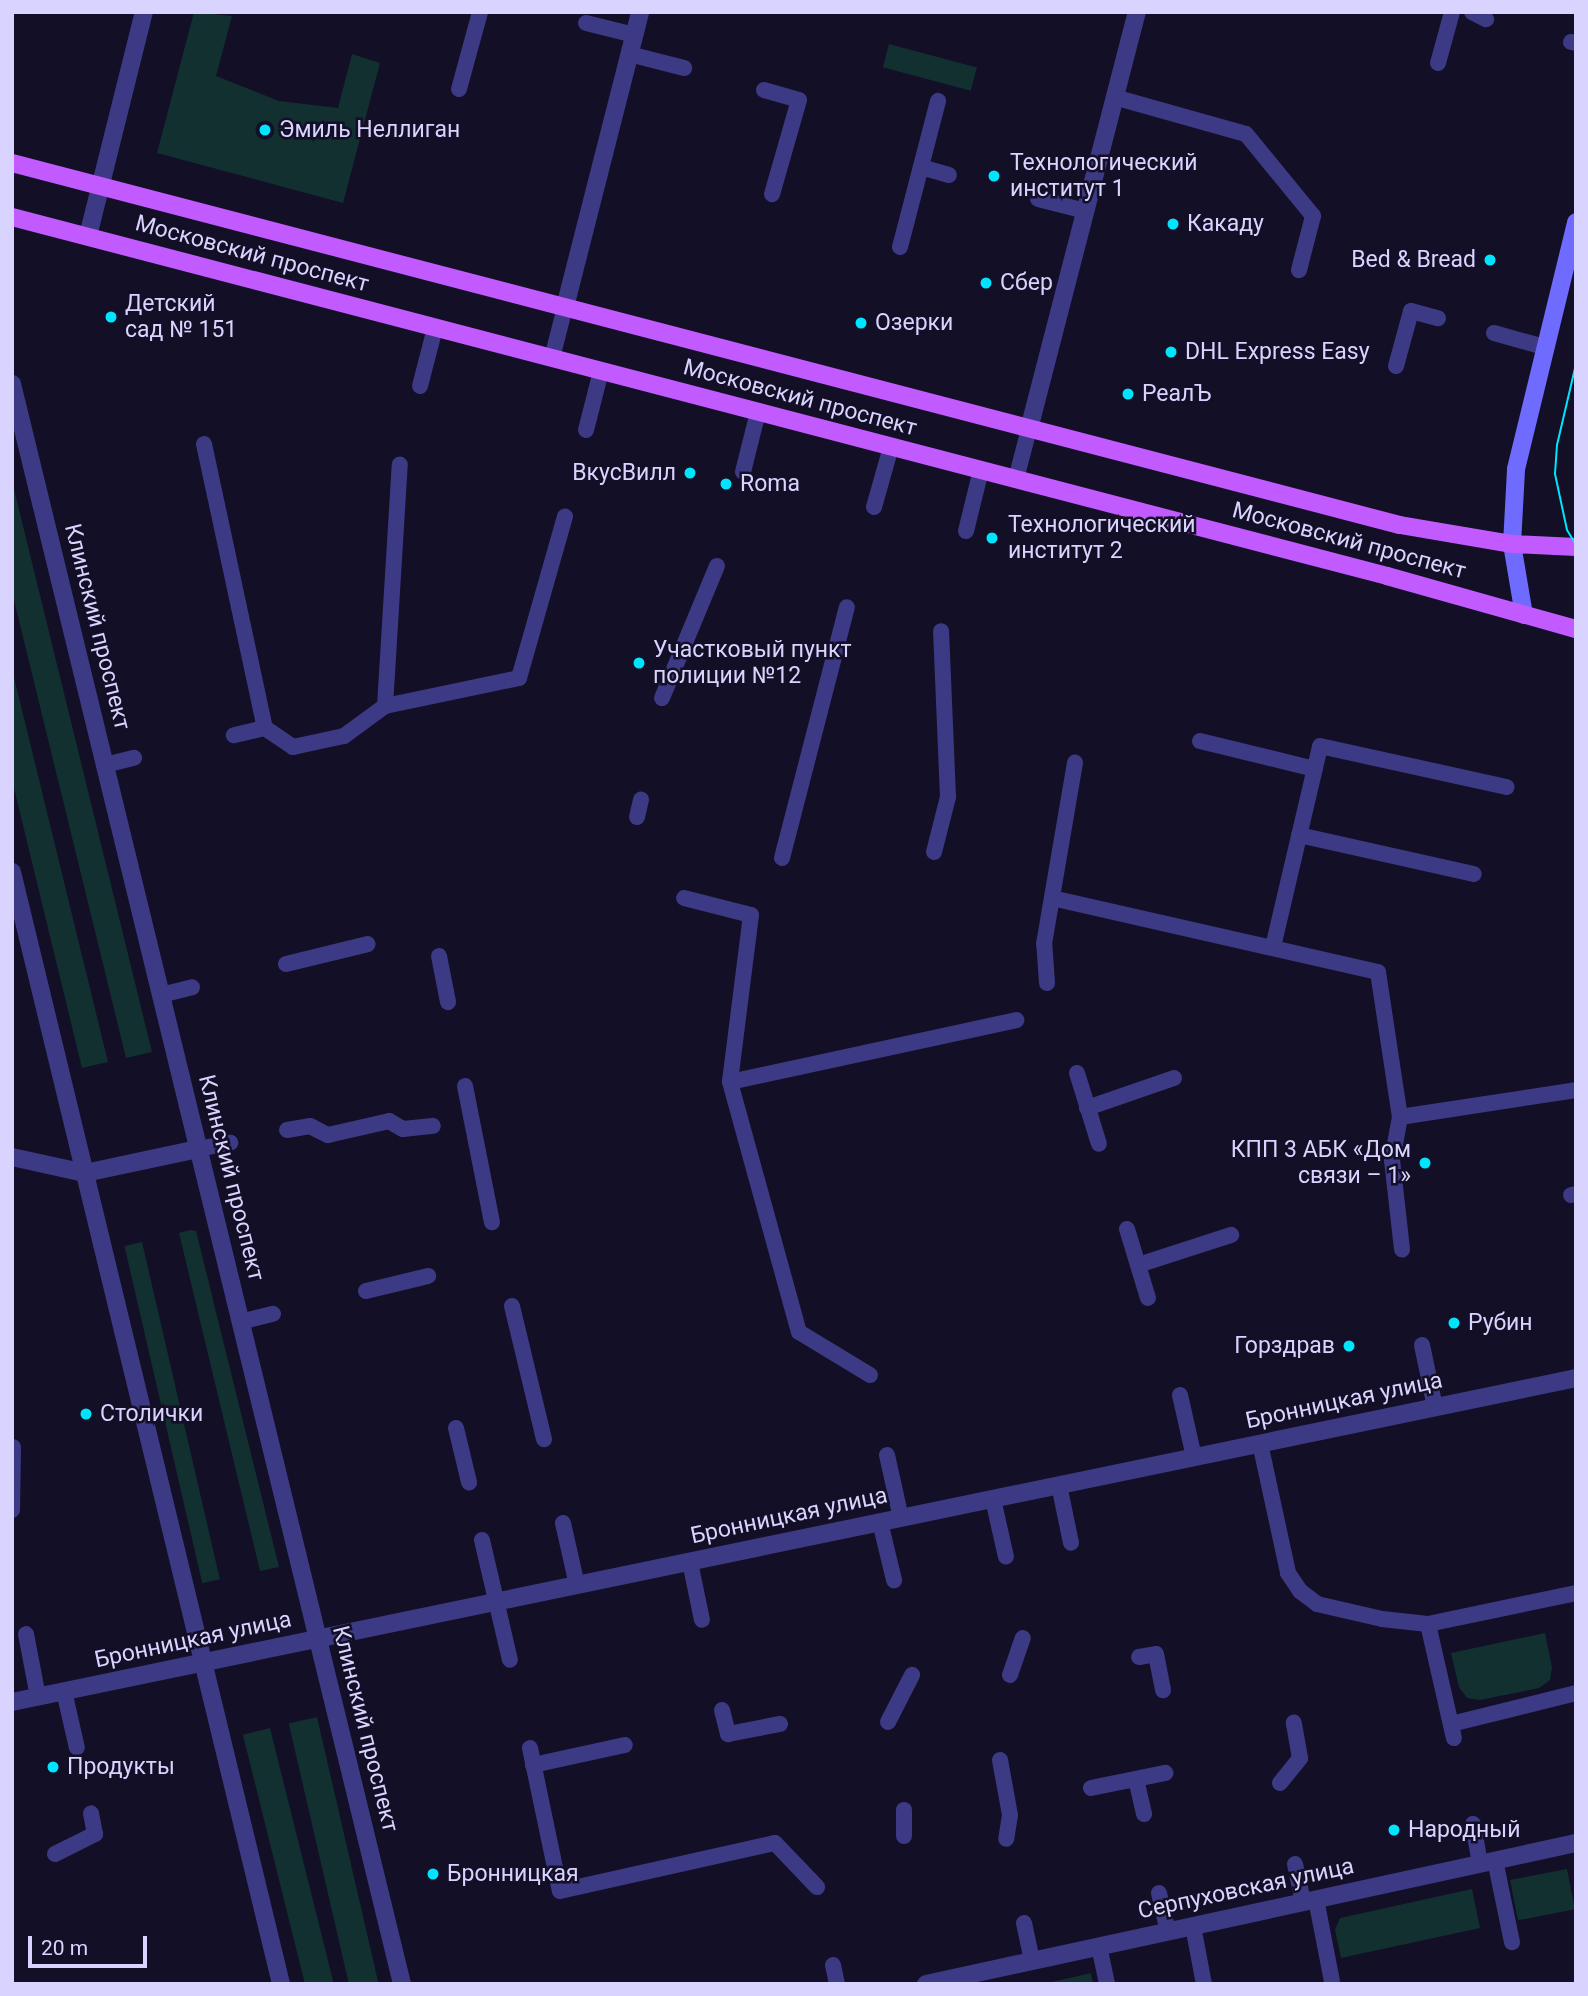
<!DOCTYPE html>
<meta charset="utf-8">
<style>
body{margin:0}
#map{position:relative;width:1588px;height:1996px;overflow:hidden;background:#130f26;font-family:Roboto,sans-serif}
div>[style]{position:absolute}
.green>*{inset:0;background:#12302f;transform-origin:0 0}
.service>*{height:16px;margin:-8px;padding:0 8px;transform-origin:8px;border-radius:8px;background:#3d3a85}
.minor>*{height:18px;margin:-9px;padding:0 9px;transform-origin:9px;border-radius:9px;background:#3d3a85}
.secondary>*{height:18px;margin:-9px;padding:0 9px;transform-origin:9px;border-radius:9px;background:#6f6bff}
.primary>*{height:18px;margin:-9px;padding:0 9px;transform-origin:9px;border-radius:9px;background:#c25bff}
.tram>*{height:2px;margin:-1px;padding:0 1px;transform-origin:1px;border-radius:1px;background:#00e5ff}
.dots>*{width:19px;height:19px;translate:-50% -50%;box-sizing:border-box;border:4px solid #130f26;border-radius:50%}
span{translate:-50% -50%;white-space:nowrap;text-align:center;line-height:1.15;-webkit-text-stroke:5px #130f26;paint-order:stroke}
.poi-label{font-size:23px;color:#d9d4ff}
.left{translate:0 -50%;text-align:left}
.right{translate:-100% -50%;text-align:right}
.street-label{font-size:23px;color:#d9d4ff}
.frame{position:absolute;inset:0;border:14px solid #d9d4ff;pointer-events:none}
.scale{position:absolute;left:28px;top:1936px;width:119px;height:32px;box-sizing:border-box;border:4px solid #d9d4ff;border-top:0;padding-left:9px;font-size:21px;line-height:24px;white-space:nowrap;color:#d9d4ff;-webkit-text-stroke:5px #130f26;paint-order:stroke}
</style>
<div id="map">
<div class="green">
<i style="clip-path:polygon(194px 12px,232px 16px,216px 76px,279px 101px,338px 108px,352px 54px,380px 63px,343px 203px,157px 153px)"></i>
<i style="left:889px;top:44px;width:91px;height:24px;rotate:15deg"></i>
<i style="clip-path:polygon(12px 481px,152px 1052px,126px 1058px,12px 592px)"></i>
<i style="clip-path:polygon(12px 669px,108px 1062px,82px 1068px,12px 780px)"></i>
<i style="clip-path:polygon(190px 1230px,196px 1231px,279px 1567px,260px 1571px,179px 1233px)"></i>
<i style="left:142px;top:1242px;width:346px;height:18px;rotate:77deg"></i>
<i style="clip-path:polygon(1545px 1633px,1552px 1667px,1550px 1680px,1539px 1688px,1480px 1700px,1467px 1698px,1459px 1687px,1451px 1653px)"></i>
<i style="left:317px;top:1717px;width:274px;height:29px;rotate:77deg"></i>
<i style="left:270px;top:1728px;width:263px;height:28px;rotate:76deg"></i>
<i style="left:1567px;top:1869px;width:41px;height:58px;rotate:79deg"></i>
<i style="clip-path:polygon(1472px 1889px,1480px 1928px,1341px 1958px,1335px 1930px,1340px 1918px)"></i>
<i style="clip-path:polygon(1091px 1973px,1093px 1984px,1043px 1984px)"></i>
</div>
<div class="service">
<i style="left:1472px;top:12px;width:16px;rotate:27deg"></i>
<i style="left:586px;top:23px;width:49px;rotate:14deg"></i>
<i style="left:1571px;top:42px;width:5px;rotate:11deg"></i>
<i style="left:629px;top:54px;width:57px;rotate:14.3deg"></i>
<i style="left:1438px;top:63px;width:53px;rotate:-74.6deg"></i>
<i style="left:459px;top:89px;width:80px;rotate:-74.7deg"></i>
<i style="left:764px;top:90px;width:36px;rotate:16deg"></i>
<i style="left:799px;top:100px;width:98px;rotate:106deg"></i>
<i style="left:1114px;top:97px;width:137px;rotate:15.7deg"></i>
<i style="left:1246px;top:134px;width:106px;rotate:50.7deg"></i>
<i style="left:1313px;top:216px;width:56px;rotate:104.5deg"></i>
<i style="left:921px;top:167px;width:29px;rotate:16deg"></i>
<i style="left:1038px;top:199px;width:49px;rotate:14.3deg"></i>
<i style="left:900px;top:247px;width:151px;rotate:-75.4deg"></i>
<i style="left:1494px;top:333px;width:52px;rotate:15.6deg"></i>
<i style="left:552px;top:358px;width:53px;rotate:-75.7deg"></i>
<i style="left:1396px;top:366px;width:57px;rotate:-74.7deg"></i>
<i style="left:1411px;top:311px;width:28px;rotate:15deg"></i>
<i style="left:420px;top:386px;width:60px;rotate:-75.5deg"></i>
<i style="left:586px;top:430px;width:61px;rotate:-75.7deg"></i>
<i style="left:204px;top:444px;width:290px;rotate:77.9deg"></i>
<i style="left:265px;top:728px;width:32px;rotate:167deg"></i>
<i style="left:743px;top:472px;width:62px;rotate:-76deg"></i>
<i style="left:1016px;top:479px;width:52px;rotate:-75.4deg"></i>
<i style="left:874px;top:507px;width:62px;rotate:-74.2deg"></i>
<i style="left:966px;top:531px;width:63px;rotate:-76.2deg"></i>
<i style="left:662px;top:698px;width:143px;rotate:-67.4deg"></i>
<i style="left:385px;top:706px;width:137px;rotate:-11.8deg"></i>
<i style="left:519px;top:678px;width:168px;rotate:-74.1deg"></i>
<i style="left:265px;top:728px;width:34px;rotate:34deg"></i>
<i style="left:293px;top:747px;width:52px;rotate:-12.2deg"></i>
<i style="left:344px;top:736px;width:51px;rotate:-36.2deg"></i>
<i style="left:385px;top:706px;width:242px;rotate:-86.5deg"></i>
<i style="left:1200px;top:741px;width:118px;rotate:13.7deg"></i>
<i style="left:105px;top:765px;width:30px;rotate:-14deg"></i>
<i style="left:637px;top:817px;width:18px;rotate:-77deg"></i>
<i style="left:1299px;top:835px;width:179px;rotate:12.6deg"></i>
<i style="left:934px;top:852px;width:57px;rotate:-75.7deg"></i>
<i style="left:948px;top:797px;width:166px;rotate:-92.4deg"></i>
<i style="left:782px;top:858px;width:259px;rotate:-75.5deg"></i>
<i style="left:684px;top:898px;width:69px;rotate:14.2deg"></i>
<i style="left:751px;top:915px;width:168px;rotate:97.2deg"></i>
<i style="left:730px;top:1082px;width:259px;rotate:74.6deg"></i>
<i style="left:799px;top:1332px;width:83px;rotate:31.2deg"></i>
<i style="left:1052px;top:898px;width:334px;rotate:12.8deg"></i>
<i style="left:1378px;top:972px;width:147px;rotate:81.4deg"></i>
<i style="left:1400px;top:1117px;width:44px;rotate:100.5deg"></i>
<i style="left:1392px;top:1160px;width:90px;rotate:83.6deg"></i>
<i style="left:1273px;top:947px;width:206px;rotate:-76.8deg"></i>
<i style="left:1320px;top:746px;width:191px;rotate:12.4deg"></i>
<i style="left:439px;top:956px;width:47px;rotate:78.9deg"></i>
<i style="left:286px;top:964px;width:84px;rotate:-13.7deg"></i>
<i style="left:1047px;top:983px;width:39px;rotate:-94deg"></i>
<i style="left:1044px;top:944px;width:184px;rotate:-80.3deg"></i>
<i style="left:161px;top:995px;width:32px;rotate:-14deg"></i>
<i style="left:1077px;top:1073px;width:74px;rotate:72.8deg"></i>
<i style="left:730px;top:1082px;width:293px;rotate:-12.2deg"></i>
<i style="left:465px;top:1086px;width:139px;rotate:78.8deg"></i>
<i style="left:1087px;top:1108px;width:92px;rotate:-19deg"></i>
<i style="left:1400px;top:1117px;width:178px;rotate:-8.7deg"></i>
<i style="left:287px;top:1130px;width:23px;rotate:-10deg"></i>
<i style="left:310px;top:1126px;width:20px;rotate:27deg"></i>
<i style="left:328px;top:1135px;width:63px;rotate:-12.9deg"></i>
<i style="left:389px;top:1121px;width:16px;rotate:30deg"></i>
<i style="left:403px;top:1129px;width:30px;rotate:-6deg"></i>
<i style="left:198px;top:1149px;width:33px;rotate:-11deg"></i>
<i style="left:1571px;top:1195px;width:5px;rotate:-11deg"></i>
<i style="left:1127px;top:1229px;width:72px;rotate:73.1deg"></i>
<i style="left:1138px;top:1265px;width:98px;rotate:-17.9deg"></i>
<i style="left:366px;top:1291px;width:64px;rotate:-13.6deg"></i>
<i style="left:512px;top:1306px;width:137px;rotate:76.5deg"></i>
<i style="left:240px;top:1322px;width:34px;rotate:-14deg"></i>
<i style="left:1422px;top:1345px;width:63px;rotate:78.2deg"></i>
<i style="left:1180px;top:1395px;width:64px;rotate:77.3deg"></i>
<i style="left:456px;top:1428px;width:56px;rotate:76.5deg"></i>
<i style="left:1260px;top:1443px;width:133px;rotate:77.8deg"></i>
<i style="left:1288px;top:1573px;width:22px;rotate:56deg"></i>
<i style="left:1300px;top:1591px;width:21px;rotate:37deg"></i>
<i style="left:1317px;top:1604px;width:67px;rotate:13deg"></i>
<i style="left:1382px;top:1619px;width:46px;rotate:6.2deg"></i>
<i style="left:1428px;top:1624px;width:151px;rotate:-11.8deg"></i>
<i style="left:887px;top:1455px;width:65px;rotate:77.5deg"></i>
<i style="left:1059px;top:1485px;width:59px;rotate:78.3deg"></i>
<i style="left:993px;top:1499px;width:59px;rotate:77.4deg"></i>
<i style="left:12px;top:1510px;width:63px;rotate:-89.1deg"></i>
<i style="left:880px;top:1522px;width:60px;rotate:76.4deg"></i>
<i style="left:563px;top:1523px;width:64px;rotate:77.3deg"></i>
<i style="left:482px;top:1540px;width:123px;rotate:76.9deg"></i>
<i style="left:690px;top:1562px;width:59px;rotate:78.3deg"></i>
<i style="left:1428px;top:1624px;width:117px;rotate:77.2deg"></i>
<i style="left:26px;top:1634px;width:64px;rotate:79.2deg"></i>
<i style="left:1139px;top:1657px;width:17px;rotate:-10deg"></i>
<i style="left:1156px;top:1654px;width:37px;rotate:79deg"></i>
<i style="left:1010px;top:1675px;width:39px;rotate:-71deg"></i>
<i style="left:64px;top:1691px;width:58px;rotate:77.2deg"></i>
<i style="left:722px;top:1710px;width:25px;rotate:76deg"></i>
<i style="left:728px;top:1734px;width:53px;rotate:-10.9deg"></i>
<i style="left:888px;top:1722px;width:53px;rotate:-62.9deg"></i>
<i style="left:1451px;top:1724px;width:129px;rotate:-13.9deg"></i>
<i style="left:530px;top:1748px;width:146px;rotate:78.2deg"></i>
<i style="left:560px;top:1891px;width:220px;rotate:-12.6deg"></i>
<i style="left:775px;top:1843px;width:61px;rotate:46.3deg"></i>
<i style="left:1000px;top:1760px;width:56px;rotate:79.7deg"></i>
<i style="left:1010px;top:1815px;width:24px;rotate:99deg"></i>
<i style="left:533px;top:1765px;width:94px;rotate:-12.3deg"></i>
<i style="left:1136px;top:1779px;width:36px;rotate:77deg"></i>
<i style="left:1280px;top:1783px;width:32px;rotate:-51deg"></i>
<i style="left:1300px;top:1758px;width:36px;rotate:-100deg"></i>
<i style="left:1091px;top:1788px;width:76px;rotate:-11.5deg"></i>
<i style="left:904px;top:1810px;width:26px;rotate:90deg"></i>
<i style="left:1473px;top:1824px;width:40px;rotate:80deg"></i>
<i style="left:55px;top:1854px;width:45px;rotate:-26.6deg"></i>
<i style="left:95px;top:1834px;width:21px;rotate:-101deg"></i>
<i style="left:1495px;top:1860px;width:84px;rotate:78.3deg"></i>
<i style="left:1295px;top:1864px;width:38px;rotate:78deg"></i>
<i style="left:1159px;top:1893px;width:39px;rotate:77deg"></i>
<i style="left:1316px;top:1899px;width:84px;rotate:79deg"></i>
<i style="left:1024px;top:1923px;width:39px;rotate:78deg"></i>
<i style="left:1193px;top:1926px;width:59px;rotate:79.3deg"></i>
<i style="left:1099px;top:1946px;width:39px;rotate:78deg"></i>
<i style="left:833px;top:1965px;width:19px;rotate:78deg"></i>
</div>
<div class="minor">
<i style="left:88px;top:236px;width:231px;rotate:-76deg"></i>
<i style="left:565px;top:307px;width:304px;rotate:-75.7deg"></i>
<i style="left:12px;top:384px;width:1647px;rotate:76.3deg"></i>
<i style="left:1029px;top:429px;width:431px;rotate:-75.5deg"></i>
<i style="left:12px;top:872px;width:1144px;rotate:76.4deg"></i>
<i style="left:12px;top:1157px;width:75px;rotate:12.4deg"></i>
<i style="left:85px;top:1173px;width:116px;rotate:-12deg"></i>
<i style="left:12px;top:1702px;width:1597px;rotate:-11.7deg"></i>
<i style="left:926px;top:1984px;width:665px;rotate:-12.24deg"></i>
</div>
<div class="secondary">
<i style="left:1524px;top:615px;width:72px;rotate:-99.6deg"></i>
<i style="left:1512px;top:544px;width:75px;rotate:-86.9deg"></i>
<i style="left:1516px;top:469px;width:254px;rotate:-76.3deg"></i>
</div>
<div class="primary">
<i style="left:12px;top:163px;width:1434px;rotate:14.62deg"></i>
<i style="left:1400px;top:525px;width:114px;rotate:9.6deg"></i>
<i style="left:1512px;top:544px;width:64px;rotate:2.7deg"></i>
<i style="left:12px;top:217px;width:1421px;rotate:14.63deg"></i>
<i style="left:1387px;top:576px;width:196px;rotate:15.7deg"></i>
</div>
<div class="tram">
<i style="left:1576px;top:364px;width:83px;rotate:103.2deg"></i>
<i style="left:1557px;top:445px;width:29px;rotate:94deg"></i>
<i style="left:1555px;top:474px;width:57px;rotate:77.9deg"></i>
<i style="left:1567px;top:530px;width:17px;rotate:59deg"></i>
</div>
<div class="dots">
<i style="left:265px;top:130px;background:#00e5ff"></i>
<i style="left:994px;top:176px;background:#00e5ff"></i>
<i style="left:1173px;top:224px;background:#00e5ff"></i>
<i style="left:1490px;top:260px;background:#00e5ff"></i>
<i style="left:986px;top:283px;background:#00e5ff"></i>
<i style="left:111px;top:317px;background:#00e5ff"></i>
<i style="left:861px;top:323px;background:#00e5ff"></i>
<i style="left:1171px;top:352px;background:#00e5ff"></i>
<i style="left:1128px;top:394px;background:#00e5ff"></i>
<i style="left:690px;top:473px;background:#00e5ff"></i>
<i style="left:726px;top:484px;background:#00e5ff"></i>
<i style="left:992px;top:538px;background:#00e5ff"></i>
<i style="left:639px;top:663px;background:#00e5ff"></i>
<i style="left:1425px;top:1163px;background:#00e5ff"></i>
<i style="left:1454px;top:1323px;background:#00e5ff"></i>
<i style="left:1349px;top:1346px;background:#00e5ff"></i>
<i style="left:86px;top:1414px;background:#00e5ff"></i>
<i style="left:53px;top:1767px;background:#00e5ff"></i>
<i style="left:1394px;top:1830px;background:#00e5ff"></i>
<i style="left:433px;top:1874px;background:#00e5ff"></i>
</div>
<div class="poi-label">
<span class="left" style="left:279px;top:130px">Эмиль Неллиган</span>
<span class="left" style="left:1010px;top:176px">Технологический<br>институт 1</span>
<span class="left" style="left:1187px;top:224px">Какаду</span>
<span class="right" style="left:1476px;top:260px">Bed &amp; Bread</span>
<span class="left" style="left:1000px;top:283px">Сбер</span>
<span class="left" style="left:125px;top:317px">Детский<br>сад № 151</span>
<span class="left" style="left:875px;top:323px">Озерки</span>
<span class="left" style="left:1185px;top:352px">DHL Express Easy</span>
<span class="left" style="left:1142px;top:394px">РеалЪ</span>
<span class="right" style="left:676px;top:473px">ВкусВилл</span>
<span class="left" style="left:740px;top:484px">Roma</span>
<span class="left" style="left:1008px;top:538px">Технологический<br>институт 2</span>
<span class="left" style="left:653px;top:663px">Участковый пункт<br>полиции №12</span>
<span class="right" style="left:1411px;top:1163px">КПП 3 АБК «Дом<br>связи – 1»</span>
<span class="left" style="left:1468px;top:1323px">Рубин</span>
<span class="right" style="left:1335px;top:1346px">Горздрав</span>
<span class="left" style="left:100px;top:1414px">Столички</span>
<span class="left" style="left:67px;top:1767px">Продукты</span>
<span class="left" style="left:1408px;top:1830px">Народный</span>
<span class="left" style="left:447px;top:1874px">Бронницкая</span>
</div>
<div class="street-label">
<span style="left:252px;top:254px;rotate:15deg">Московский проспект</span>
<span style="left:800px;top:398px;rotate:15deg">Московский проспект</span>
<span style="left:1349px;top:541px;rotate:15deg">Московский проспект</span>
<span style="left:97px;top:627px;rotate:76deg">Клинский проспект</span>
<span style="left:231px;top:1178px;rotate:76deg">Клинский проспект</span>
<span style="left:1344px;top:1401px;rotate:-12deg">Бронницкая улица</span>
<span style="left:789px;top:1516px;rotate:-12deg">Бронницкая улица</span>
<span style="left:193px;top:1640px;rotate:-12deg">Бронницкая улица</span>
<span style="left:365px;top:1729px;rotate:76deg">Клинский проспект</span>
<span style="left:1246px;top:1889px;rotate:-12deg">Серпуховская улица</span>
</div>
<div class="frame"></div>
<div class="scale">20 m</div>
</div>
